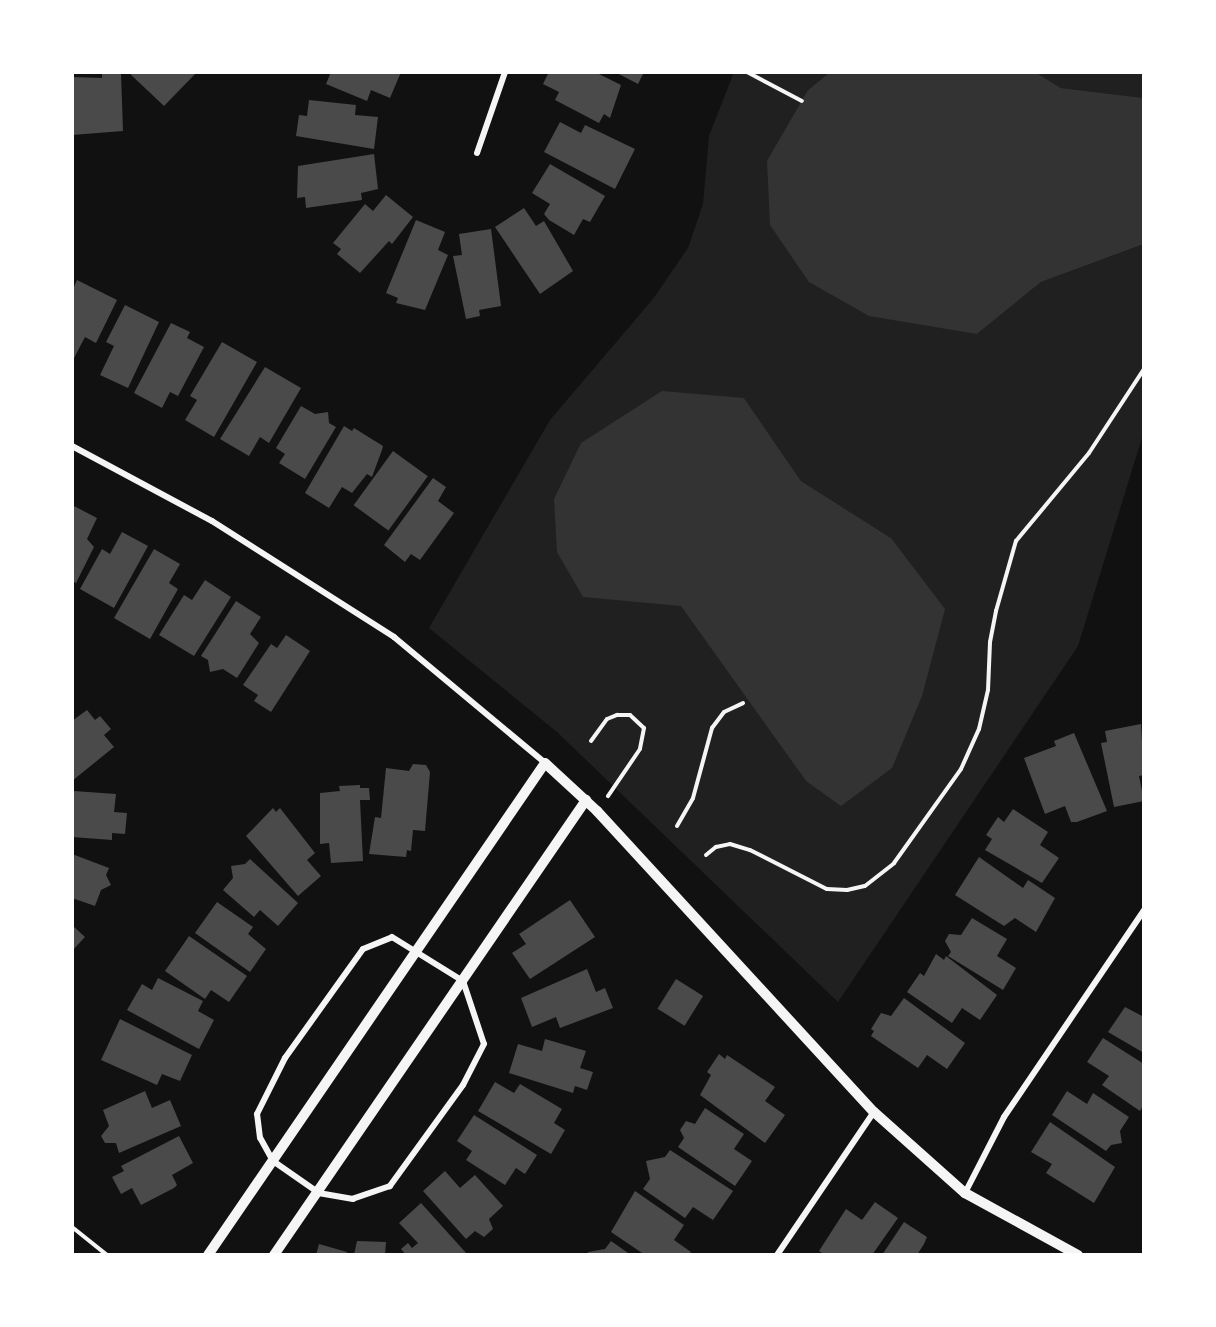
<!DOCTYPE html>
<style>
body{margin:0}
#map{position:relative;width:1216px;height:1327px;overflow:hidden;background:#111;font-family:"DejaVu Sans",sans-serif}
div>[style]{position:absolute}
.green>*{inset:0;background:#202020}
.water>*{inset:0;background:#333}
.building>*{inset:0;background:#4a4a4a;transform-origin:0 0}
.path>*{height:4px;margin:-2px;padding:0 2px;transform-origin:2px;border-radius:2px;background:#f5f5f5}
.minor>*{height:6px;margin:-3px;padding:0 3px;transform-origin:3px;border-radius:3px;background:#f5f5f5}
.tertiary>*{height:10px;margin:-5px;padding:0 5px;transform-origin:5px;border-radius:5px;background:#f5f5f5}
span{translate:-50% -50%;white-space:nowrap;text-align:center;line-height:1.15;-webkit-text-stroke:6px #fff;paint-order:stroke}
.frame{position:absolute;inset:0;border:74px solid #fff;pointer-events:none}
</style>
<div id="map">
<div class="green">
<i style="clip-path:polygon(evenodd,734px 72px,830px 72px,808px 90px,977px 334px,1041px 282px,1144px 244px,1144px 431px,1078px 646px,838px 1002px,557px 732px,429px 628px,550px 420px,653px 299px,688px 248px,703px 204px,709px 136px,734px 72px,744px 398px,801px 481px,891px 538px,806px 781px,681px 605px,744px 398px)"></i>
<i style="clip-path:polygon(1035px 72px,1144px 72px,1144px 98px,1061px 88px)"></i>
</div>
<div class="water">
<i style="clip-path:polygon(830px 72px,1035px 72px,1061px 88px,1144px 98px,1144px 244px,1041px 282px,977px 334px,869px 316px,809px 282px,770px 225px,767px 161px,808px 90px)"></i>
<i style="clip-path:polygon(662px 391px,744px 398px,801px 481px,891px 538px,945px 609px,922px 696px,892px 768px,841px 806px,806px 781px,681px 606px,583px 597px,557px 552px,554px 499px,581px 443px)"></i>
</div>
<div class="building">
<i style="clip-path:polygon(128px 72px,197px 72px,164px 106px)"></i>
<i style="clip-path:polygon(331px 72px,401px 72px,390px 98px,371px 90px,367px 101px,326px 84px)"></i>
<i style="clip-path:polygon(549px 72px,595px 72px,621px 85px,610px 118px,604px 114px,599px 123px,555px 100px,559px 92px,543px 84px)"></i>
<i style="clip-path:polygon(615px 72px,644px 72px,638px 84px)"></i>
<i style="clip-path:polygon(121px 73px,123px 131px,72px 135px,72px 77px,102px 78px,102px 74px)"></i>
<i style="clip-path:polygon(309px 100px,356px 105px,355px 115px,378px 117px,374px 149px,296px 136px,299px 115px,307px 116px)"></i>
<i style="clip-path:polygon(560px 122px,581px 133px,585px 125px,635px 149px,615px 189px,544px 152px)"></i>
<i style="clip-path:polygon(374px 154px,378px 189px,361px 193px,362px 200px,306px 208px,305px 197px,297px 198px,298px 166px)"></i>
<i style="clip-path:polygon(550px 164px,605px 196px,590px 222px,583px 219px,574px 235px,549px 220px,544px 214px,550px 204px,532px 193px)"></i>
<i style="clip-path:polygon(386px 195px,413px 217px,392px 244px,389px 241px,360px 273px,337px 254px,341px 249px,333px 243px,365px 204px,373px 211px)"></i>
<i style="clip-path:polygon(524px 208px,536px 226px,544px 221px,573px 271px,540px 294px,495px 227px)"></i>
<i style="clip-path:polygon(416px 220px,445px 232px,438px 250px,448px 255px,425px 310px,396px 303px,398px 298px,386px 293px)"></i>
<i style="clip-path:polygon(491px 229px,501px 306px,479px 310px,480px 316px,466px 319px,453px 256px,462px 255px,459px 234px)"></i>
<i style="clip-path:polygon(77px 280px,117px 300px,96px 343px,85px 337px,72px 362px,72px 291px)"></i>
<i style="clip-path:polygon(125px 305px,159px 322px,128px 388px,100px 375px,114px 346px,106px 342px)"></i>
<i style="clip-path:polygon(171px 323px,190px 332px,187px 338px,204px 347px,178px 396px,170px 392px,162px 408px,134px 393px)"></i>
<i style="clip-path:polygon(222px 342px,257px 362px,214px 437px,185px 420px,197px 400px,190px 396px)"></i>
<i style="clip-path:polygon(265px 367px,301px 388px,269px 443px,260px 437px,249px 456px,220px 439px)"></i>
<i style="clip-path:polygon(301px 406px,315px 414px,328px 412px,329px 423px,336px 427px,305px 479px,279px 463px,285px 454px,276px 448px)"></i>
<i style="clip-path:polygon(344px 426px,352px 431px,354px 428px,383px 446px,382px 450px,372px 477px,367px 474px,352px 493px,342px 487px,329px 508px,305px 493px)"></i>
<i style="left:393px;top:451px;width:43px;height:67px;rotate:36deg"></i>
<i style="clip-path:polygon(433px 478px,446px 487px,438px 501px,454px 513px,420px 560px,411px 554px,405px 562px,384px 545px)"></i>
<i style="clip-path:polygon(72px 505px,97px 518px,87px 539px,94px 547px,76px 583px,72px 581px)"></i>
<i style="clip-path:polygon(122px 532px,148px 546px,114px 608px,80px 589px,102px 549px,110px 554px)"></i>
<i style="clip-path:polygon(154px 549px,180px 564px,169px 583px,178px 589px,150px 639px,114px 618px)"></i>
<i style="clip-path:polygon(205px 580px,231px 597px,194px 656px,159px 635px,184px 595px,192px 600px)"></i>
<i style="clip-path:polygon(236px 601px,261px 617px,250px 634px,259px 643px,237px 678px,223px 669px,210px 672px,208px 660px,201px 656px)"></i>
<i style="clip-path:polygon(286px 635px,310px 651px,271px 712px,254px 701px,258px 695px,243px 685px,271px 644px,277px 648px)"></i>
<i style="clip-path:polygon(87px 710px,95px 720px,100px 716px,111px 729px,104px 735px,114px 747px,72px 781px,72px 721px)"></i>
<i style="clip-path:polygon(1141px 724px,1144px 775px,1139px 776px,1144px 801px,1114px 807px,1101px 743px,1107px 742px,1105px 731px)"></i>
<i style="clip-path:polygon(1074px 733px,1107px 811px,1077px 822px,1071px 822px,1065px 806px,1045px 814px,1024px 758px,1056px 746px,1054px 741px)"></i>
<i style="clip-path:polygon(413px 764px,426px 765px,430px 772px,425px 831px,413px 830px,411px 851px,407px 850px,406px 857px,369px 854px,375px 817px,381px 818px,386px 768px,409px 771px)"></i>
<i style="clip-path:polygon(360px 785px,360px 788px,369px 788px,370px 800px,360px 800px,363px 861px,331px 863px,329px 843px,320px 844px,320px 793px,340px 791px,339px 786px)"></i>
<i style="clip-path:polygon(74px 791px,116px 794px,114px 812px,127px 813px,125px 834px,112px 833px,112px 840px,72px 837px)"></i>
<i style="clip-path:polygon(273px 808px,276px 812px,280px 808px,315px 853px,307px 860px,321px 876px,298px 896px,246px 836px)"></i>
<i style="clip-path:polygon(1013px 809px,1048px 832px,1040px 845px,1059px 858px,1042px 883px,985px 850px,992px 839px,986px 835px,998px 817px,1004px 822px)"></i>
<i style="clip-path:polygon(72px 854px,109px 868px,106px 875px,111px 885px,101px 890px,95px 906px,72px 898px)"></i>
<i style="clip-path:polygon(979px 857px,1023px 888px,1028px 880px,1055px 898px,1036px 932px,1015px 918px,1004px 926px,955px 895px)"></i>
<i style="clip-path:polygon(250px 859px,298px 903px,278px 926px,260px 910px,254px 917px,223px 890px,233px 878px,231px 866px,245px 864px)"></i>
<i style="clip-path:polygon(570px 900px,595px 937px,530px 979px,512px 953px,526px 944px,519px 934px)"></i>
<i style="clip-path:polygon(217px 902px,253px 927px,248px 934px,266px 949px,250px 972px,195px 933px)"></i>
<i style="clip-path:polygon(972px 918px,1007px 939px,997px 956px,1016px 968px,1003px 990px,948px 956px,951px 952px,945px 941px,949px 934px,961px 935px)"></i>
<i style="clip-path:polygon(72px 925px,85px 937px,72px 951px)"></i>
<i style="clip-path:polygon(189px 936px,247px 976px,229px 1002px,211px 990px,205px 999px,165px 971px)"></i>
<i style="clip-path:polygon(936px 954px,944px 960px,946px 956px,997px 995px,980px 1020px,962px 1008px,952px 1023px,907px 992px,920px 973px,924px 976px)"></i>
<i style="clip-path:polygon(587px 969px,596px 992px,605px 988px,613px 1008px,560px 1028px,556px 1017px,532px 1027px,521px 998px)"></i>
<i style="clip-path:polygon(158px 978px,203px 1001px,198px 1011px,214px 1020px,199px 1049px,127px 1010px,142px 984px,152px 990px)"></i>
<i style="left:676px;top:979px;width:32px;height:35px;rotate:32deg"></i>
<i style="clip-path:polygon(904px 998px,965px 1043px,947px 1069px,927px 1055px,918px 1068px,871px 1036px,874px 1031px,871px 1029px,881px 1013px,891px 1016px)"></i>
<i style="clip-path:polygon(1125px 1007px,1144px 1017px,1144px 1053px,1108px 1032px)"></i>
<i style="clip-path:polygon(120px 1019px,192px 1055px,180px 1081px,162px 1074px,157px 1085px,101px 1060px)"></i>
<i style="clip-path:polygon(1103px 1038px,1144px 1064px,1144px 1104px,1140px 1111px,1102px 1085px,1109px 1076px,1087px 1062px)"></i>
<i style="clip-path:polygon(545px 1039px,586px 1051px,580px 1068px,593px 1072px,587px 1090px,575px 1086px,573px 1093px,509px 1073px,518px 1044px,542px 1051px)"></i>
<i style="clip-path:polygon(719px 1054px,725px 1059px,727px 1055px,775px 1087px,765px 1101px,785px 1115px,765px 1143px,700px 1095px,711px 1075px,707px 1072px)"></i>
<i style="clip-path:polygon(495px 1082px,514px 1093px,520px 1084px,562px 1109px,554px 1123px,565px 1130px,551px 1154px,478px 1111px)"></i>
<i style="clip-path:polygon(145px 1091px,152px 1108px,170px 1100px,181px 1126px,119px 1153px,116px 1143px,105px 1143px,101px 1136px,109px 1126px,103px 1110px)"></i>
<i style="clip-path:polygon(1067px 1091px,1087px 1104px,1093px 1093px,1129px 1117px,1120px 1131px,1122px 1143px,1111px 1145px,1106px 1151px,1052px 1115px)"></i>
<i style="clip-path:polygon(705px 1108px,744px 1134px,734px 1149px,752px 1161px,735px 1186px,678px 1147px,684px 1138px,680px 1130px,686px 1121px,695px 1124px)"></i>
<i style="clip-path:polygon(474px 1115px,537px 1155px,525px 1174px,516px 1168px,505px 1185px,466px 1160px,472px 1151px,457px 1141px)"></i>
<i style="clip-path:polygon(1050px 1122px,1115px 1167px,1094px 1203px,1046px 1173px,1052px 1164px,1031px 1152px)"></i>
<i style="clip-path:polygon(179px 1136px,193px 1163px,172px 1175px,177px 1185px,174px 1188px,141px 1205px,132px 1188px,121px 1194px,112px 1177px,124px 1171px,121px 1166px)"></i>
<i style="clip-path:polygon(670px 1150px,733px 1191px,713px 1220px,693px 1207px,685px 1218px,643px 1189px,650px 1179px,646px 1161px,665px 1157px)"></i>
<i style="clip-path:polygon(445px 1171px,460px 1188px,475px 1175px,503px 1206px,489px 1219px,493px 1229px,484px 1237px,475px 1231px,466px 1239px,423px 1191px)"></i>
<i style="clip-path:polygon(635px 1191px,684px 1225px,674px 1240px,691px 1252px,689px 1255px,645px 1255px,611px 1232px)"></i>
<i style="clip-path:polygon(875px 1202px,898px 1218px,872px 1255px,825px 1255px,819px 1251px,846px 1209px,862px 1220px)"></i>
<i style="clip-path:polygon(421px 1203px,467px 1254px,466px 1255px,406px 1255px,401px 1249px,408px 1243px,412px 1248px,418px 1243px,399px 1223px)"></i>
<i style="clip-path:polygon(904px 1222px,927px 1237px,924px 1244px,917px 1255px,882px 1255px)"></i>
<i style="clip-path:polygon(357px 1241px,386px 1242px,385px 1255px,354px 1255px)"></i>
<i style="clip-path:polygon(611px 1241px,631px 1255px,588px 1255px,588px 1252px,605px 1249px)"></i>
<i style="clip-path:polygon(319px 1244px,347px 1252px,346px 1255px,316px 1255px)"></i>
</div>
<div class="path">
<i style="left:747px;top:72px;width:62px;rotate:27.8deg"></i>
<i style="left:591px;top:741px;width:27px;rotate:-54deg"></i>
<i style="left:607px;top:719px;width:11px;rotate:-22deg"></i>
<i style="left:617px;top:715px;width:13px"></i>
<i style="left:630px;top:715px;width:19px;rotate:43deg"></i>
<i style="left:644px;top:728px;width:21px;rotate:101deg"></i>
<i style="left:640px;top:749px;width:57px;rotate:124.2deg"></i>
<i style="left:677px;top:826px;width:32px;rotate:-60deg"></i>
<i style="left:693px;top:798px;width:73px;rotate:-74.8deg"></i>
<i style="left:712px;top:728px;width:20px;rotate:-53deg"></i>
<i style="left:724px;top:712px;width:21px;rotate:-25deg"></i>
<i style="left:706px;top:855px;width:13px;rotate:-39deg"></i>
<i style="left:716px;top:847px;width:14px;rotate:-12deg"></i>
<i style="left:730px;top:844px;width:21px;rotate:17deg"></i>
<i style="left:750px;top:850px;width:86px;rotate:26.9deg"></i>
<i style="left:827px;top:889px;width:20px;rotate:3deg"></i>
<i style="left:847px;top:890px;width:18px;rotate:-13deg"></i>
<i style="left:865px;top:886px;width:37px;rotate:-38deg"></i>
<i style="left:894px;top:863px;width:115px;rotate:-54.5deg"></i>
<i style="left:961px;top:769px;width:44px;rotate:-65.8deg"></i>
<i style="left:979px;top:729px;width:40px;rotate:-77deg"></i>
<i style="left:988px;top:690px;width:48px;rotate:-87.6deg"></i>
<i style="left:990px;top:642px;width:32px;rotate:-79deg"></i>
<i style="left:996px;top:611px;width:73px;rotate:-74.1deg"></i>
<i style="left:1016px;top:541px;width:114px;rotate:-50.3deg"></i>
<i style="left:1089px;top:453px;width:100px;rotate:-56.8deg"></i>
<i style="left:72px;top:1227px;width:45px;rotate:38.7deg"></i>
</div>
<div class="minor">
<i style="left:477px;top:153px;width:86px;rotate:-70.9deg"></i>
<i style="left:72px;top:446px;width:159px;rotate:28.2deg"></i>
<i style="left:212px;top:521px;width:216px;rotate:32.5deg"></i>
<i style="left:394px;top:637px;width:197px;rotate:39.8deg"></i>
<i style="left:392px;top:937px;width:84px;rotate:31.8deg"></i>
<i style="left:463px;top:981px;width:66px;rotate:71.6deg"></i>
<i style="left:484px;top:1044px;width:46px;rotate:117.1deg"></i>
<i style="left:463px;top:1085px;width:125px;rotate:125.9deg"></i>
<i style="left:390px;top:1186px;width:39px;rotate:161deg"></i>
<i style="left:353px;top:1199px;width:35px;rotate:-170deg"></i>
<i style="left:319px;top:1193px;width:56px;rotate:-145.2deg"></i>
<i style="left:273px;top:1161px;width:26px;rotate:-119deg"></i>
<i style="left:260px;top:1138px;width:24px;rotate:-97deg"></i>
<i style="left:257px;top:1114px;width:63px;rotate:-63.4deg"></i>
<i style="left:285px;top:1058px;width:134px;rotate:-54.4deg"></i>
<i style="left:363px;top:949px;width:31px;rotate:-22deg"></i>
<i style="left:965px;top:1193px;width:85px;rotate:-62.8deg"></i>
<i style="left:1004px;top:1117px;width:250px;rotate:-55.9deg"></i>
<i style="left:777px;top:1255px;width:173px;rotate:-55.9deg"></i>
</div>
<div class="tertiary">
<i style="left:208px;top:1255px;width:596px;rotate:-55.59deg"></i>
<i style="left:545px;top:763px;width:71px;rotate:42.7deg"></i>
<i style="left:597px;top:811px;width:409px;rotate:47.4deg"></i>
<i style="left:874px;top:1112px;width:122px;rotate:41.7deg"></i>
<i style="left:965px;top:1193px;width:129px;rotate:28.8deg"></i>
<i style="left:274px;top:1255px;width:552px;rotate:-55.56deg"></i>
</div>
<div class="frame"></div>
</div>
